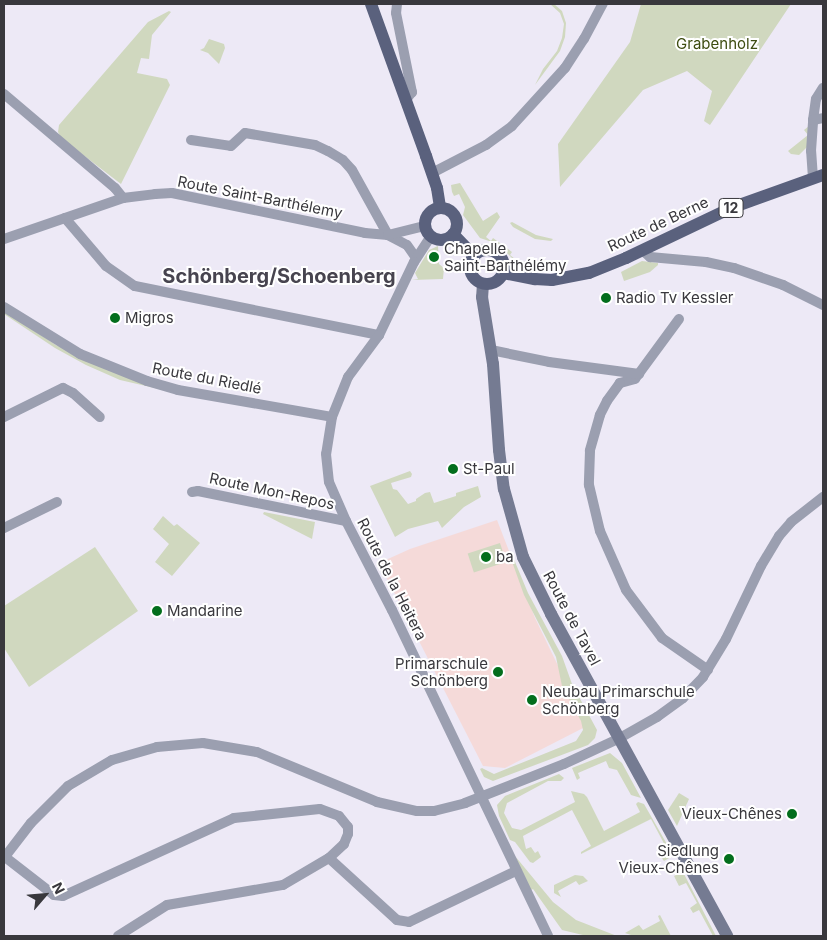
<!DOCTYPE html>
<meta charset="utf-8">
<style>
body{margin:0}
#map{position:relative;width:827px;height:940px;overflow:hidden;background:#ede9f6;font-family:Inter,sans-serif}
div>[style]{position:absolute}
.education>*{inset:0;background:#f5dad9}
.green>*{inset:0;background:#d0d8bf;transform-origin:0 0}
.street>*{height:10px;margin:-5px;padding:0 5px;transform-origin:5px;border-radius:5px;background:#9b9fb0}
.secondary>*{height:12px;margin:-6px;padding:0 6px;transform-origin:6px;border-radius:6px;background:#757b92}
.primary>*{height:12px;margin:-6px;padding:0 6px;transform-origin:6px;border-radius:6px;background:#5a617d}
.primary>.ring{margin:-6px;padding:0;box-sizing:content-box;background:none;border:12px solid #5a617d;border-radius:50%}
.dots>*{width:14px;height:14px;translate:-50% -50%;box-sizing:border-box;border:2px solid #fff;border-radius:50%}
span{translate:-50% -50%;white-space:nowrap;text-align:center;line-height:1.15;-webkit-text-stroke:4px #fff;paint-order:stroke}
.shield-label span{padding:1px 4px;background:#fff;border:1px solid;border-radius:4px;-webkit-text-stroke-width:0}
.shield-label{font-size:14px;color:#39383d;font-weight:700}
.park-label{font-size:15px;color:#3e4d11}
.street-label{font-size:15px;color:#39383d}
.poi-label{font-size:15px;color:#39383d}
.left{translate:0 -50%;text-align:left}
.right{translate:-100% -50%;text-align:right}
.district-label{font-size:20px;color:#47444f;font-weight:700}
.frame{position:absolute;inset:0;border:5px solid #39383d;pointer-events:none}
.north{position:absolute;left:20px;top:870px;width:50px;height:50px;-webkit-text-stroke:4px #fff;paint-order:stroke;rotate:63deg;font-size:14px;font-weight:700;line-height:20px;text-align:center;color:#39383d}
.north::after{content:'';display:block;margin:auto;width:18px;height:22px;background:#39383d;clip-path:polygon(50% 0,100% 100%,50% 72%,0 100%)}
</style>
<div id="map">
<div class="education">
<i style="clip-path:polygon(497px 520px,535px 618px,587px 726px,505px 768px,483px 766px,379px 563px,410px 549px)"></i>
</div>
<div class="green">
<i style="clip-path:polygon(550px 4px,554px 4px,562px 11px,566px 23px,565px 37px,560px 51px,535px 85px,543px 69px,557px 51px,562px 38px,564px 24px,560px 13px)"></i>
<i style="clip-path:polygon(641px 4px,791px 4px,710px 125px,704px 121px,712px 91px,687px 71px,643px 90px,560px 187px,558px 144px,630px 42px)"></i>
<i style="clip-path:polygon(169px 11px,171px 12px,152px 35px,149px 59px,141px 58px,137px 73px,167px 79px,170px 85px,121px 184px,61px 138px,58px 132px,59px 125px,148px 22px)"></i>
<i style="clip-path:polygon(209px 39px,224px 44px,225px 48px,219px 64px,208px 53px,200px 50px,204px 48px)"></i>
<i style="clip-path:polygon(809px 126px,808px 146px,799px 155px,791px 154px,788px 151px,808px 135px,804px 130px)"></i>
<i style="clip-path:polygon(460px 183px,483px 221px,497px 212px,500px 217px,486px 237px,491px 241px,493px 238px,512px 252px,510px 255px,515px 259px,543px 267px,562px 267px,563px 270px,547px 271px,519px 265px,498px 244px,480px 238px,463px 215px,465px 207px,459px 194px,454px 196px,452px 192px,451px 185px)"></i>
<i style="clip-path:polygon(512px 222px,536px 235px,553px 239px,551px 241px,535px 239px,513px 227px,510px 223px)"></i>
<i style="clip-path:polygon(438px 246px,439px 264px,444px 268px,443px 279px,412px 280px,418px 279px,415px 273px,429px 250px)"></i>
<i style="clip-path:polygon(642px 261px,658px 263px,658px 265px,650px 272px,624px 281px,621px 272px)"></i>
<i style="clip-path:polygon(4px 311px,56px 345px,172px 392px,120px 380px,86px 365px,55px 348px,4px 314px)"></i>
<i style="clip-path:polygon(410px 471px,412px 474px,411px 477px,391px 483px,393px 489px,397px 490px,408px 504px,416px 501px,416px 499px,425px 493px,430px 492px,434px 503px,456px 496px,456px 493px,478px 486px,481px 497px,464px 507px,442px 528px,438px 521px,408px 529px,395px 537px,370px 486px)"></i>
<i style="clip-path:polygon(264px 512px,315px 522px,312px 539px,263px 514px)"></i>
<i style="clip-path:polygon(163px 516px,174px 526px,177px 524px,200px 543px,172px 576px,155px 562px,169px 544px,153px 529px)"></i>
<i style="left:500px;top:543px;width:20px;height:34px;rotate:72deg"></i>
<i style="clip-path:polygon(95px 547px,138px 611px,29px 687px,4px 648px,4px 606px)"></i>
<i style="clip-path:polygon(510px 556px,513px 557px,528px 593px,562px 656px,572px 684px,597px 730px,595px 738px,588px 745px,493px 781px,484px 777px,480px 769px,482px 768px,494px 774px,576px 741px,583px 730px,581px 721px,562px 686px,556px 657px,524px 595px)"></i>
<i style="clip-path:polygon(610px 753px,622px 763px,641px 798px,631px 795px,617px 770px,609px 768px,606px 761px,578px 773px,580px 778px,577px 780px,572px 768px)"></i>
<i style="clip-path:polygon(559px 774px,564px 778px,561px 781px,548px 781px,507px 803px,504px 813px,512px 828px,521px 830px,575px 802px,571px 791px,584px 794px,587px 797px,604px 831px,640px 812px,636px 804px,638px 802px,644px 804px,672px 853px,671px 857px,664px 861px,660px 856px,668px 851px,651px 819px,581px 854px,581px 852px,591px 846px,572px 810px,523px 836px,526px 849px,531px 847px,535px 853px,538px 851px,541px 857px,533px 863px,530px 862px,515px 842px,510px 840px,499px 816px,497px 805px,505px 796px)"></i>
<i style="clip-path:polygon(679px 793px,689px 799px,677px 826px,668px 810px)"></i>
<i style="clip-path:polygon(515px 856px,553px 902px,576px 920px,617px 936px,587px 936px,562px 930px,533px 889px,531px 890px)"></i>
<i style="clip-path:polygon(682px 872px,683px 872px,716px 936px,713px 936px,699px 910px,693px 913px,690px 908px,697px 903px,686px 883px,679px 886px,674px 876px)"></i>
<i style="clip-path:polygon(575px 875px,583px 876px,588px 881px,579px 885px,576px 881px,558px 891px,561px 897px,554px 893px,554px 885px)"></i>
<i style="clip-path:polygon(660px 915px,671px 936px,634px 936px,625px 933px,639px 925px,643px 930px,660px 921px,658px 916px)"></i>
</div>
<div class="street">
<i style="left:397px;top:4px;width:9px;rotate:96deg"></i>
<i style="left:396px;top:13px;width:81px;rotate:78.6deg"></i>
<i style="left:412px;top:92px;width:11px;rotate:128deg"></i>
<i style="left:4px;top:94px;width:145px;rotate:40.3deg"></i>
<i style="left:115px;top:188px;width:13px;rotate:51deg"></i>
<i style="left:813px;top:120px;width:21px;rotate:-82deg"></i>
<i style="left:816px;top:99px;width:13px;rotate:-58deg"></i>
<i style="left:191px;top:140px;width:40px;rotate:8.5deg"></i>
<i style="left:231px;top:146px;width:19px;rotate:-43deg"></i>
<i style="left:245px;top:133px;width:71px;rotate:9.7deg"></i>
<i style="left:315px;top:145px;width:14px;rotate:25deg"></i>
<i style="left:328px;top:151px;width:17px;rotate:31deg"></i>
<i style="left:343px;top:160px;width:13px;rotate:48deg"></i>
<i style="left:352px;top:170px;width:74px;rotate:61deg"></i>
<i style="left:388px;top:235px;width:21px;rotate:28deg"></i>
<i style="left:407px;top:245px;width:16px;rotate:55deg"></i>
<i style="left:432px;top:173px;width:61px;rotate:-27.4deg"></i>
<i style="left:486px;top:145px;width:32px;rotate:-36deg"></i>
<i style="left:512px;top:126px;width:79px;rotate:-47.6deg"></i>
<i style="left:565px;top:68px;width:35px;rotate:-57deg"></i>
<i style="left:584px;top:39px;width:40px;rotate:-62deg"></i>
<i style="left:813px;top:178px;width:27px;rotate:-94deg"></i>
<i style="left:811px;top:151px;width:31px;rotate:-86deg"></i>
<i style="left:813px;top:120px;width:10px;rotate:-11deg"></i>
<i style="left:65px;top:218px;width:63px;rotate:49.5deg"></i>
<i style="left:106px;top:266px;width:35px;rotate:35deg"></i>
<i style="left:135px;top:286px;width:249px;rotate:11.4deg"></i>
<i style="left:431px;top:236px;width:31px;rotate:123deg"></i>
<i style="left:414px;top:262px;width:81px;rotate:115.6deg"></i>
<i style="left:379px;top:335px;width:52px;rotate:126.4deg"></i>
<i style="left:348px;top:377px;width:43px;rotate:111.8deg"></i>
<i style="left:332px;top:417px;width:37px;rotate:99deg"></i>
<i style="left:326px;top:454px;width:28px;rotate:84deg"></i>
<i style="left:329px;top:482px;width:43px;rotate:66.4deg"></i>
<i style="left:346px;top:521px;width:100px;rotate:62.7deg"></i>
<i style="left:392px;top:610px;width:361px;rotate:64.4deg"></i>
<i style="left:4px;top:239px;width:126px;rotate:-19deg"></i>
<i style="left:123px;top:198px;width:32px;rotate:-7deg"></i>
<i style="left:155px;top:194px;width:17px;rotate:-3deg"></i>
<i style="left:172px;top:193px;width:197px;rotate:11.7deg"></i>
<i style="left:365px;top:233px;width:23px;rotate:5deg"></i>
<i style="left:388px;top:235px;width:38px;rotate:-14deg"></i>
<i style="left:642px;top:250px;width:11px;rotate:41deg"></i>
<i style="left:650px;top:257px;width:56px;rotate:5.1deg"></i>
<i style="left:706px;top:262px;width:29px;rotate:12deg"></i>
<i style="left:734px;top:268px;width:52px;rotate:19.1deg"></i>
<i style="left:783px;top:285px;width:45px;rotate:26.6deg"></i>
<i style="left:4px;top:307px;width:89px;rotate:31.7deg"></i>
<i style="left:80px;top:354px;width:72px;rotate:21.9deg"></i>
<i style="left:147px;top:381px;width:32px;rotate:16deg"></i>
<i style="left:178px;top:390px;width:156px;rotate:9.9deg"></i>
<i style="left:679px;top:319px;width:74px;rotate:126.3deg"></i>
<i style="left:635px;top:379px;width:16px;rotate:165deg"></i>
<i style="left:620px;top:383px;width:22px;rotate:126deg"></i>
<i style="left:607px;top:401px;width:16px;rotate:117deg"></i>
<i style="left:600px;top:415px;width:37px;rotate:106deg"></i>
<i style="left:590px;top:451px;width:34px;rotate:92deg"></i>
<i style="left:589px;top:485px;width:47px;rotate:76.6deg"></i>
<i style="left:600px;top:531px;width:64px;rotate:66.2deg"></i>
<i style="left:626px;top:590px;width:60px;rotate:53.1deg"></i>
<i style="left:662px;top:638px;width:56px;rotate:34.8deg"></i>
<i style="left:491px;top:350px;width:59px;rotate:11.7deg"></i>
<i style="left:549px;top:362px;width:91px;rotate:7.6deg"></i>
<i style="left:4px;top:417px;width:66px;rotate:-26.2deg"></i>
<i style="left:63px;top:388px;width:11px;rotate:27deg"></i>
<i style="left:73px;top:393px;width:36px;rotate:42deg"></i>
<i style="left:192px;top:492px;width:6px;rotate:-9deg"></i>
<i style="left:198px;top:491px;width:151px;rotate:11.5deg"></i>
<i style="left:4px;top:528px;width:59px;rotate:-26.1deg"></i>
<i style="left:5px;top:857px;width:62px;rotate:37.8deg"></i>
<i style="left:54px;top:895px;width:9px;rotate:6deg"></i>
<i style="left:63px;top:896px;width:188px;rotate:-24.5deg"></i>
<i style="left:234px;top:818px;width:86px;rotate:-6deg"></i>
<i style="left:320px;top:809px;width:20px;rotate:20deg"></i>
<i style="left:339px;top:816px;width:14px;rotate:51deg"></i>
<i style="left:348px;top:827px;width:7px;rotate:90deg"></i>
<i style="left:348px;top:834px;width:11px;rotate:112deg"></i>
<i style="left:344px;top:844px;width:21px;rotate:137deg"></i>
<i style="left:4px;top:858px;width:44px;rotate:-52.4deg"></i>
<i style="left:31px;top:823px;width:52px;rotate:-45deg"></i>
<i style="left:68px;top:786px;width:51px;rotate:-30.6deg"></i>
<i style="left:112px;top:760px;width:47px;rotate:-16.1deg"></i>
<i style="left:157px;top:747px;width:46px;rotate:-5deg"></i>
<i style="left:203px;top:743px;width:55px;rotate:9.5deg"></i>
<i style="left:257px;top:752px;width:130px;rotate:22.6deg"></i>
<i style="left:377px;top:802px;width:41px;rotate:12.7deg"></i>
<i style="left:417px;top:811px;width:17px"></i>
<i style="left:434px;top:811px;width:32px;rotate:-14deg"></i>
<i style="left:465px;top:803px;width:106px;rotate:-21.5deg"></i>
<i style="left:564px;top:764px;width:60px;rotate:-24.8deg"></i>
<i style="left:618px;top:739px;width:45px;rotate:-29.4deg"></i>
<i style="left:657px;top:717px;width:32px;rotate:-36deg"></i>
<i style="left:683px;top:698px;width:29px;rotate:-46deg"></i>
<i style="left:703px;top:677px;width:44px;rotate:-58.8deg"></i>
<i style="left:726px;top:639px;width:81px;rotate:-64.4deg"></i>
<i style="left:761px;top:566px;width:35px;rotate:-59deg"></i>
<i style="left:779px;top:536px;width:18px;rotate:-49deg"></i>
<i style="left:791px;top:522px;width:41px;rotate:-38deg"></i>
<i style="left:118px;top:936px;width:58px;rotate:-32.3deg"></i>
<i style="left:167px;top:905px;width:118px;rotate:-9.8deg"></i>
<i style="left:283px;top:885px;width:53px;rotate:-30.4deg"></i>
<i style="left:329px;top:858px;width:92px;rotate:42.4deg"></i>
<i style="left:397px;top:920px;width:12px;rotate:9deg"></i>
<i style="left:409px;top:922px;width:119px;rotate:-25.5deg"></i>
</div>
<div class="secondary">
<i style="left:483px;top:284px;width:13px;rotate:94deg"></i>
<i style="left:482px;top:297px;width:68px;rotate:80.7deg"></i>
<i style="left:493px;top:364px;width:86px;rotate:86deg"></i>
<i style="left:499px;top:450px;width:39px;rotate:83deg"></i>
<i style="left:504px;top:489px;width:71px;rotate:74.4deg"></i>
<i style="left:523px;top:557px;width:64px;rotate:63.8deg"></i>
<i style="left:551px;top:614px;width:367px;rotate:61.3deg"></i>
</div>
<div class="primary">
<i style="left:371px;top:4px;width:162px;rotate:70.1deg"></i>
<i style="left:426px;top:156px;width:34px;rotate:71deg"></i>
<i style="left:437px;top:188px;width:20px;rotate:81deg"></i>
<i class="ring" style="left:425px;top:208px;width:20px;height:20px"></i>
<i style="left:453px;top:234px;width:30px;rotate:46deg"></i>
<i class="ring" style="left:470px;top:250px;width:22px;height:22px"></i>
<i style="left:503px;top:273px;width:33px;rotate:11deg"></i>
<i style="left:535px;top:279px;width:17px;rotate:3deg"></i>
<i style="left:552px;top:280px;width:38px;rotate:-11deg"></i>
<i style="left:589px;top:273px;width:40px;rotate:-22deg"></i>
<i style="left:626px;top:258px;width:116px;rotate:-25.5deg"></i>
<i style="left:731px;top:208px;width:98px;rotate:-19.7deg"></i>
</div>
<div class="dots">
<i style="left:434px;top:257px;background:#036e1d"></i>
<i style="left:606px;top:298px;background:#036e1d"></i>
<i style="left:115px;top:318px;background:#036e1d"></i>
<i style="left:453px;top:469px;background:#036e1d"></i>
<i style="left:486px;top:557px;background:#036e1d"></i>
<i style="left:157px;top:611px;background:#036e1d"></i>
<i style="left:498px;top:672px;background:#036e1d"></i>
<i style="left:532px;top:700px;background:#036e1d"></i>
<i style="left:792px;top:814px;background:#036e1d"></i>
<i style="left:729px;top:859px;background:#036e1d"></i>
</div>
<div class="shield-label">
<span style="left:731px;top:208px">12</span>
</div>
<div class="park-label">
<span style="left:717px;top:44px">Grabenholz</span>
</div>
<div class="street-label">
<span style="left:260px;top:197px;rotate:11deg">Route Saint-Barthélemy</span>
<span style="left:658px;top:224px;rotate:-25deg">Route de Berne</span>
<span style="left:207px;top:378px;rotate:11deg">Route du Riedlé</span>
<span style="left:272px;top:491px;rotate:12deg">Route Mon-Repos</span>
<span style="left:392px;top:579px;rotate:63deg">Route de la Heitera</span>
<span style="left:572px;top:618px;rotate:62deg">Route de Tavel</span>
</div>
<div class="poi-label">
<span class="left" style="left:444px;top:257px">Chapelle<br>Saint-Barthélémy</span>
<span class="left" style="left:616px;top:298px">Radio Tv Kessler</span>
<span class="left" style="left:125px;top:318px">Migros</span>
<span class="left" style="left:463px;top:469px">St-Paul</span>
<span class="left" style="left:496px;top:557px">ba</span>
<span class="left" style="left:167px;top:611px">Mandarine</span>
<span class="right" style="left:488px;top:672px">Primarschule<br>Schönberg</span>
<span class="left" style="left:542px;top:700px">Neubau Primarschule<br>Schönberg</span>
<span class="right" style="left:782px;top:814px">Vieux-Chênes</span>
<span class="right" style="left:719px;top:859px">Siedlung<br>Vieux-Chênes</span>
</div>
<div class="district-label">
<span style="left:279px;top:276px">Schönberg/Schoenberg</span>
</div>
<div class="frame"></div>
<div class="north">N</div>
</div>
